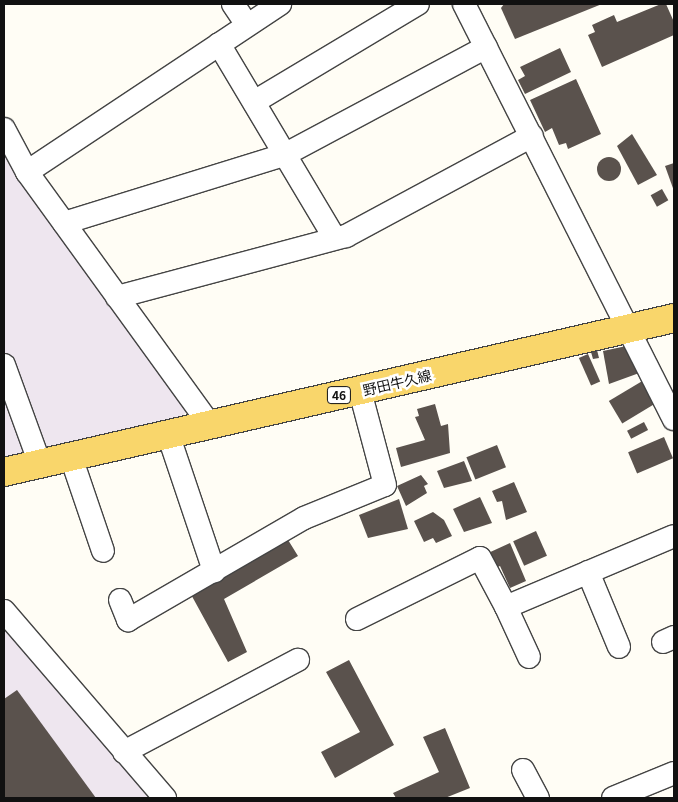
<!DOCTYPE html>
<meta charset="utf-8">
<style>
body{margin:0}
#map{position:relative;width:678px;height:802px;overflow:hidden;background:#fffdf5;font-family:Georgia,"Noto Sans JP",serif}
div>[style]{position:absolute}
.industrial>*{inset:0;background:#eee6ef}
.building>*{inset:0;background:#5a524d;transform-origin:0 0}
.round{border-radius:50%}
.roads{filter:drop-shadow(1px 0 #444) drop-shadow(-1px 0 #444) drop-shadow(0 1px #444) drop-shadow(0 -1px #444)}
.minor>*{height:22px;margin:-11px;padding:0 11px;transform-origin:11px;border-radius:11px;background:#fff}
.major>*{height:28px;margin:-14px;padding:0 14px;transform-origin:14px;border-radius:14px;background:#f9d66b}
span{translate:-50% -50%;white-space:nowrap;text-align:center;line-height:1.15;-webkit-text-stroke:5px #fff;paint-order:stroke}
.shield-label span{padding:1px 4px;background:#fff;border:1px solid;border-radius:4px;-webkit-text-stroke-width:0}
.shield-label{font-size:12px;color:#111;font-weight:700}
.street-label{font-size:14px;color:#111}
.frame{position:absolute;inset:0;border:5px solid #111;pointer-events:none}
</style>
<div id="map">
<div class="industrial">
<i style="clip-path:polygon(4px 142px,188px 409px,183px 416px,4px 459px)"></i>
<i style="clip-path:polygon(4px 623px,156px 798px,4px 798px)"></i>
</div>
<div class="building">
<i style="clip-path:polygon(504px 4px,602px 4px,515px 39px,501px 8px)"></i>
<i style="clip-path:polygon(661px 4px,666px 4px,674px 22px,674px 35px,602px 67px,588px 35px,595px 32px,592px 25px,614px 15px,617px 22px)"></i>
<i style="clip-path:polygon(560px 48px,571px 72px,525px 94px,518px 80px,525px 76px,520px 67px)"></i>
<i style="clip-path:polygon(576px 79px,601px 134px,568px 149px,566px 143px,559px 145px,552px 128px,545px 132px,530px 100px)"></i>
<i style="clip-path:polygon(632px 134px,657px 175px,638px 185px,617px 146px)"></i>
<i class="round" style="left:597px;top:157px;width:24px;height:24px"></i>
<i style="clip-path:polygon(674px 163px,674px 191px,665px 166px)"></i>
<i style="left:662px;top:189px;width:13px;height:13px;rotate:61deg"></i>
<i style="clip-path:polygon(631px 345px,642px 372px,609px 384px,603px 351px)"></i>
<i style="clip-path:polygon(597px 350px,599px 358px,593px 359px,591px 352px)"></i>
<i style="left:588px;top:354px;width:30px;height:10px;rotate:66deg"></i>
<i style="left:644px;top:380px;width:26px;height:41px;rotate:59deg"></i>
<i style="clip-path:polygon(435px 404px,441px 426px,448px 424px,450px 453px,401px 467px,396px 448px,425px 440px,415px 417px,419px 416px,417px 409px)"></i>
<i style="left:644px;top:422px;width:9px;height:19px;rotate:63deg"></i>
<i style="left:664px;top:437px;width:23px;height:39px;rotate:67deg"></i>
<i style="left:497px;top:445px;width:24px;height:33px;rotate:68deg"></i>
<i style="clip-path:polygon(464px 461px,472px 481px,444px 488px,437px 471px)"></i>
<i style="clip-path:polygon(421px 475px,428px 484px,424px 486px,427px 493px,406px 506px,397px 486px)"></i>
<i style="clip-path:polygon(514px 482px,527px 512px,506px 520px,502px 501px,497px 502px,492px 491px)"></i>
<i style="clip-path:polygon(480px 497px,492px 523px,464px 532px,453px 509px)"></i>
<i style="clip-path:polygon(399px 499px,408px 529px,368px 538px,359px 515px)"></i>
<i style="clip-path:polygon(433px 512px,444px 520px,452px 536px,436px 543px,433px 538px,424px 542px,414px 521px)"></i>
<i style="left:536px;top:531px;width:27px;height:25px;rotate:66deg"></i>
<i style="clip-path:polygon(285px 535px,298px 556px,224px 599px,247px 652px,228px 662px,188px 589px)"></i>
<i style="clip-path:polygon(510px 543px,526px 581px,510px 588px,500px 566px,493px 569px,486px 554px)"></i>
<i style="clip-path:polygon(349px 660px,394px 745px,335px 778px,321px 752px,360px 732px,326px 672px)"></i>
<i style="clip-path:polygon(17px 690px,96px 798px,4px 798px,4px 699px)"></i>
<i style="clip-path:polygon(445px 728px,470px 788px,445px 798px,396px 798px,393px 793px,439px 772px,423px 737px)"></i>
</div>
<div class="roads">
<div class="minor">
<i style="left:233px;top:4px;width:25px;rotate:56deg"></i>
<i style="left:464px;top:4px;width:465px;rotate:63.2deg"></i>
<i style="left:219px;top:44px;width:225px;rotate:59.2deg"></i>
<i style="left:254px;top:102px;width:191px;rotate:-30.9deg"></i>
<i style="left:4px;top:129px;width:49px;rotate:61.9deg"></i>
<i style="left:27px;top:172px;width:312px;rotate:54.1deg"></i>
<i style="left:27px;top:172px;width:304px;rotate:-33.6deg"></i>
<i style="left:64px;top:223px;width:230px;rotate:-17.2deg"></i>
<i style="left:284px;top:155px;width:229px;rotate:-28.1deg"></i>
<i style="left:117px;top:297px;width:237px;rotate:-14.9deg"></i>
<i style="left:346px;top:236px;width:211px;rotate:-28.3deg"></i>
<i style="left:4px;top:365px;width:105px;rotate:70deg"></i>
<i style="left:168px;top:434px;width:145px;rotate:71.4deg"></i>
<i style="left:71px;top:457px;width:99px;rotate:71.2deg"></i>
<i style="left:588px;top:572px;width:81px;rotate:67.5deg"></i>
<i style="left:120px;top:600px;width:22px;rotate:68deg"></i>
<i style="left:128px;top:620px;width:203px;rotate:-30.1deg"></i>
<i style="left:304px;top:518px;width:87px;rotate:-22.2deg"></i>
<i style="left:385px;top:485px;width:97px;rotate:-104.9deg"></i>
<i style="left:506px;top:607px;width:55px;rotate:65.3deg"></i>
<i style="left:4px;top:611px;width:247px;rotate:49.3deg"></i>
<i style="left:357px;top:619px;width:137px;rotate:-26.4deg"></i>
<i style="left:480px;top:558px;width:55px;rotate:62deg"></i>
<i style="left:506px;top:607px;width:182px;rotate:-22.9deg"></i>
<i style="left:663px;top:642px;width:12px;rotate:-24deg"></i>
<i style="left:124px;top:752px;width:197px;rotate:-27.9deg"></i>
<i style="left:523px;top:770px;width:32px;rotate:62deg"></i>
<i style="left:613px;top:798px;width:66px;rotate:-22.3deg"></i>
</div>
<div class="major">
<i style="left:4px;top:472px;width:687px;rotate:-12.94deg"></i>
</div>
</div>
<div class="shield-label">
<span style="left:339px;top:395px">46</span>
</div>
<div class="street-label">
<span style="left:397px;top:382px;rotate:-13deg">野田牛久線</span>
</div>
<div class="frame"></div>
</div>
